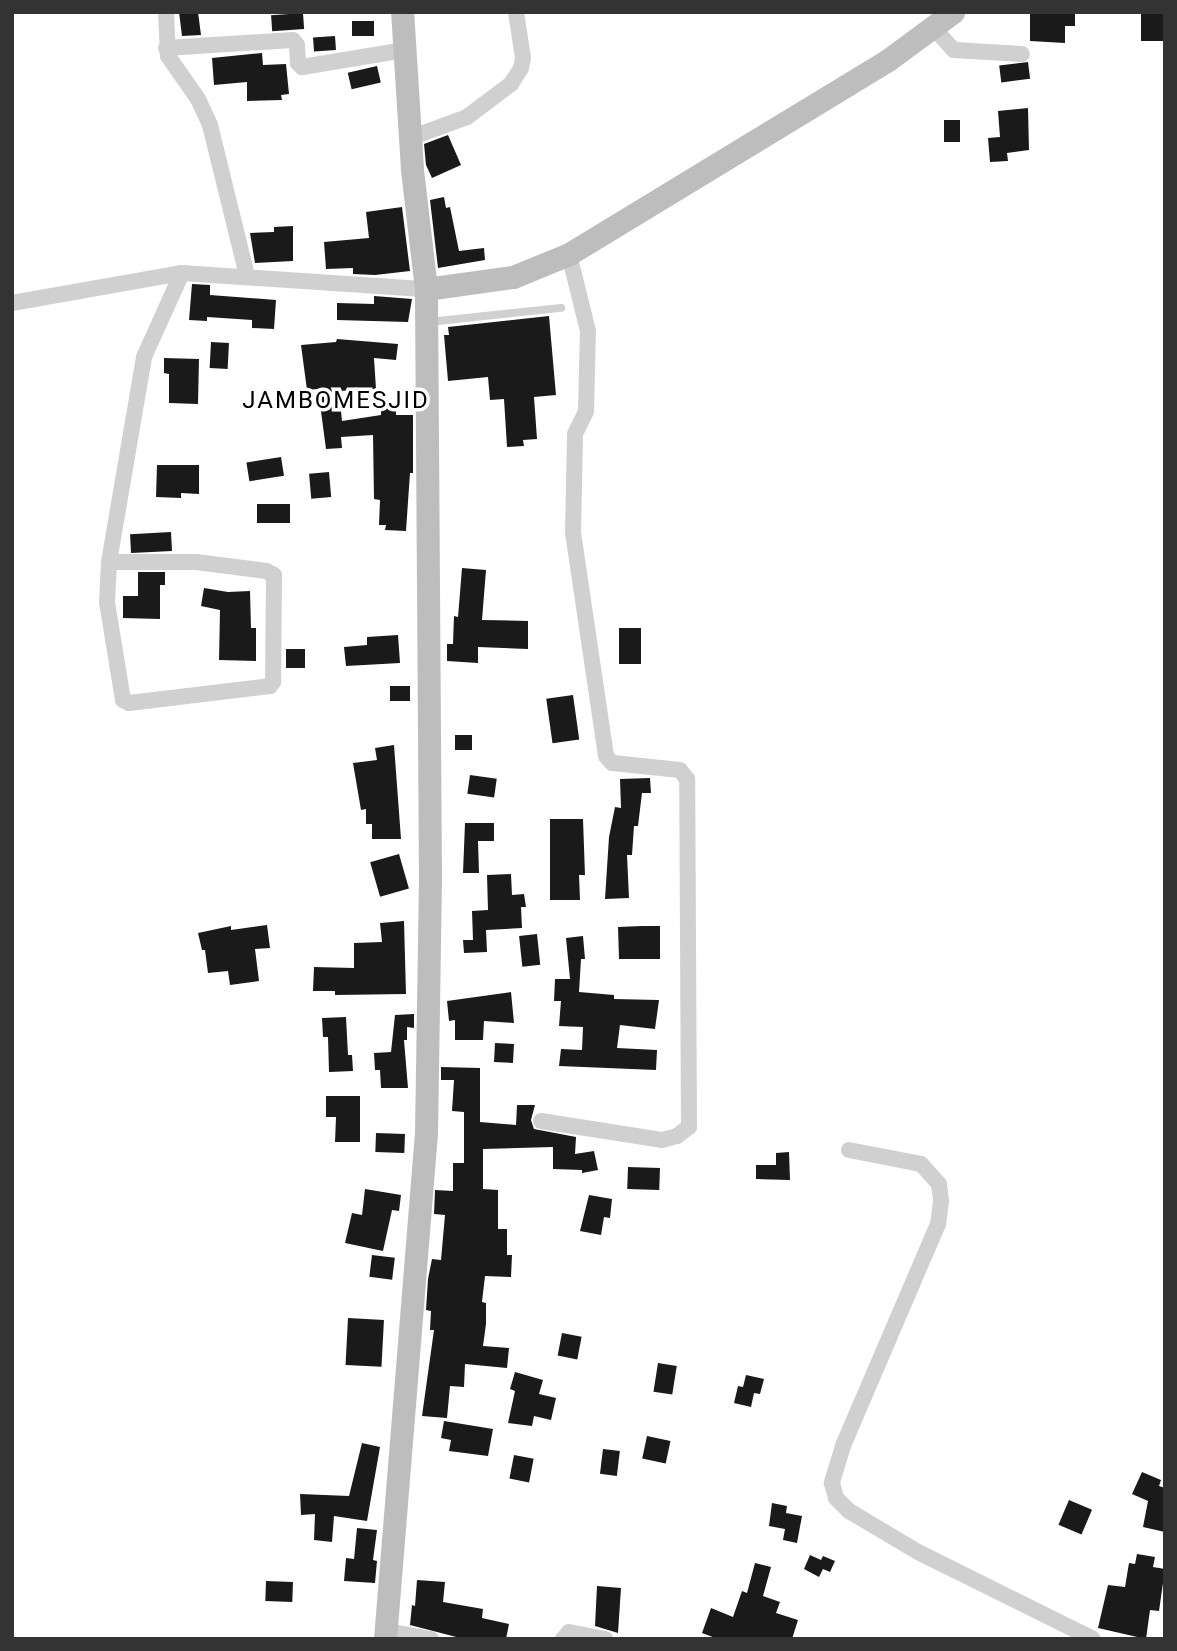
<!DOCTYPE html>
<style>
body{margin:0}
#map{position:relative;width:1177px;height:1651px;overflow:hidden;background:#fff;font-family:Roboto,sans-serif}
div>[style]{position:absolute}
.building>*{inset:0;background:#1a1a1a;transform-origin:0 0}
.lane>*{height:8px;margin:-4px;padding:0 4px;transform-origin:4px;border-radius:4px;background:#d0d0d0}
.street>*{height:16px;margin:-8px;padding:0 8px;transform-origin:8px;border-radius:8px;background:#d0d0d0}
.secondary>*{height:23px;margin:-11.5px;padding:0 11.5px;transform-origin:11.5px;border-radius:11.5px;background:#bdbdbd}
span{translate:-50% -50%;white-space:nowrap;text-align:center;line-height:1.15;-webkit-text-stroke:7px #fff;paint-order:stroke}
.quarter-label{font-size:24px;color:#000;letter-spacing:2px}
.frame{position:absolute;inset:0;border:14px solid #333;pointer-events:none}
</style>
<div id="map">
<div class="building">
<i style="clip-path:polygon(179px 12px,198px 12px,201px 35px,182px 36px)"></i>
<i style="clip-path:polygon(1030px 12px,1075px 12px,1075px 26px,1065px 26px,1065px 43px,1030px 41px)"></i>
<i style="left:1141px;top:12px;width:23px;height:29px"></i>
<i style="left:303px;top:13px;width:16px;height:32px;rotate:86deg"></i>
<i style="left:352px;top:21px;width:22px;height:15px"></i>
<i style="left:335px;top:36px;width:14px;height:22px;rotate:86deg"></i>
<i style="clip-path:polygon(262px 53px,263px 65px,286px 64px,289px 94px,281px 95px,282px 100px,247px 101px,247px 82px,214px 85px,212px 58px)"></i>
<i style="left:1028px;top:62px;width:17px;height:29px;rotate:83deg"></i>
<i style="left:377px;top:66px;width:17px;height:30px;rotate:77deg"></i>
<i style="clip-path:polygon(1028px 108px,1029px 150px,1007px 153px,1008px 161px,990px 162px,988px 138px,1000px 137px,998px 111px)"></i>
<i style="left:944px;top:120px;width:16px;height:22px"></i>
<i style="clip-path:polygon(448px 135px,461px 165px,432px 178px,426px 165px,424px 144px)"></i>
<i style="clip-path:polygon(444px 197px,446px 208px,450px 207px,459px 251px,484px 248px,485px 260px,438px 268px,430px 200px)"></i>
<i style="clip-path:polygon(402px 207px,410px 271px,375px 275px,353px 274px,353px 268px,326px 269px,324px 242px,369px 238px,366px 212px)"></i>
<i style="clip-path:polygon(293px 226px,293px 261px,255px 263px,250px 233px,274px 232px,274px 227px)"></i>
<i style="clip-path:polygon(192px 284px,210px 285px,210px 295px,276px 300px,274px 329px,252px 328px,252px 320px,207px 317px,207px 321px,189px 320px)"></i>
<i style="clip-path:polygon(374px 296px,412px 299px,408px 322px,337px 320px,337px 303px,374px 304px)"></i>
<i style="clip-path:polygon(549px 316px,556px 395px,534px 397px,537px 439px,523px 440px,524px 446px,507px 447px,504px 399px,490px 400px,488px 377px,448px 381px,444px 335px,449px 335px,448px 327px)"></i>
<i style="clip-path:polygon(337px 339px,398px 344px,396px 360px,374px 358px,376px 389px,339px 391px,342px 421px,381px 415px,381px 408px,396px 408px,396px 415px,413px 415px,413px 473px,410px 473px,406px 531px,385px 530px,386px 525px,379px 525px,380px 500px,374px 499px,373px 435px,341px 437px,342px 448px,326px 449px,318px 389px,307px 390px,301px 345px,336px 342px)"></i>
<i style="left:211px;top:342px;width:18px;height:26px;rotate:3deg"></i>
<i style="clip-path:polygon(164px 358px,199px 359px,198px 404px,169px 403px,169px 374px,164px 373px)"></i>
<i style="left:281px;top:457px;width:19px;height:35px;rotate:81deg"></i>
<i style="clip-path:polygon(157px 465px,199px 465px,199px 494px,181px 493px,181px 498px,156px 497px)"></i>
<i style="left:329px;top:472px;width:25px;height:20px;rotate:85deg"></i>
<i style="left:257px;top:504px;width:33px;height:19px"></i>
<i style="left:171px;top:532px;width:19px;height:41px;rotate:87deg"></i>
<i style="clip-path:polygon(462px 568px,486px 570px,482px 620px,528px 621px,528px 649px,478px 647px,478px 663px,447px 661px,447px 644px,453px 644px,454px 616px,458px 617px)"></i>
<i style="clip-path:polygon(138px 572px,165px 572px,165px 585px,160px 585px,160px 619px,123px 618px,123px 596px,138px 596px)"></i>
<i style="clip-path:polygon(204px 588px,228px 592px,250px 591px,251px 628px,256px 628px,256px 661px,219px 660px,220px 610px,201px 606px)"></i>
<i style="left:619px;top:628px;width:22px;height:36px"></i>
<i style="clip-path:polygon(398px 635px,400px 663px,346px 666px,344px 647px,367px 645px,367px 637px)"></i>
<i style="left:286px;top:649px;width:19px;height:19px"></i>
<i style="left:390px;top:686px;width:20px;height:15px"></i>
<i style="left:573px;top:695px;width:45px;height:27px;rotate:82deg"></i>
<i style="left:455px;top:735px;width:17px;height:15px"></i>
<i style="clip-path:polygon(394px 745px,401px 839px,372px 839px,372px 824px,366px 824px,366px 809px,361px 810px,353px 763px,377px 760px,375px 748px)"></i>
<i style="left:470px;top:775px;width:27px;height:19px;rotate:8deg"></i>
<i style="clip-path:polygon(650px 778px,651px 793px,642px 793px,638px 826px,634px 826px,632px 855px,627px 855px,629px 898px,605px 899px,609px 837px,615px 807px,621px 808px,620px 779px)"></i>
<i style="clip-path:polygon(550px 819px,583px 819px,585px 875px,579px 875px,580px 900px,550px 900px)"></i>
<i style="clip-path:polygon(465px 823px,494px 823px,494px 841px,478px 841px,479px 873px,463px 873px)"></i>
<i style="left:399px;top:854px;width:36px;height:30px;rotate:74deg"></i>
<i style="clip-path:polygon(511px 874px,512px 895px,524px 894px,526px 907px,521px 907px,522px 928px,486px 930px,487px 952px,464px 953px,463px 940px,473px 940px,472px 911px,488px 910px,487px 875px)"></i>
<i style="clip-path:polygon(404px 921px,406px 994px,335px 995px,335px 991px,313px 991px,314px 967px,354px 968px,354px 943px,382px 942px,380px 923px)"></i>
<i style="clip-path:polygon(267px 925px,270px 948px,255px 949px,259px 981px,230px 985px,228px 971px,208px 973px,205px 950px,202px 950px,198px 933px,231px 926px,231px 930px)"></i>
<i style="clip-path:polygon(642px 926px,660px 926px,660px 959px,619px 959px,618px 927px)"></i>
<i style="left:537px;top:934px;width:31px;height:18px;rotate:84deg"></i>
<i style="clip-path:polygon(583px 936px,585px 959px,581px 959px,579px 992px,614px 995px,614px 999px,659px 1000px,655px 1029px,620px 1025px,617px 1048px,657px 1050px,656px 1070px,559px 1066px,561px 1049px,582px 1050px,583px 1027px,559px 1026px,561px 1001px,554px 1001px,555px 979px,570px 979px,566px 938px)"></i>
<i style="clip-path:polygon(511px 992px,514px 1023px,484px 1021px,483px 1040px,455px 1040px,455px 1020px,449px 1021px,447px 1001px)"></i>
<i style="clip-path:polygon(414px 1014px,414px 1028px,407px 1027px,407px 1040px,404px 1040px,408px 1088px,381px 1088px,380px 1070px,375px 1070px,374px 1053px,391px 1052px,395px 1015px)"></i>
<i style="clip-path:polygon(346px 1017px,348px 1055px,352px 1055px,353px 1071px,329px 1072px,328px 1037px,323px 1037px,322px 1018px)"></i>
<i style="left:495px;top:1043px;width:19px;height:19px;rotate:3deg"></i>
<i style="clip-path:polygon(441px 1067px,480px 1068px,480px 1122px,516px 1125px,517px 1105px,535px 1105px,531px 1120px,534px 1129px,576px 1137px,575px 1154px,594px 1151px,598px 1170px,582px 1173px,582px 1170px,553px 1169px,553px 1147px,483px 1149px,483px 1189px,498px 1190px,498px 1229px,507px 1229px,507px 1255px,512px 1255px,511px 1277px,485px 1276px,482px 1302px,486px 1303px,486px 1324px,483px 1346px,509px 1348px,507px 1368px,465px 1364px,464px 1387px,450px 1386px,447px 1418px,422px 1416px,434px 1330px,430px 1330px,431px 1311px,426px 1310px,428px 1279px,432px 1259px,441px 1260px,445px 1215px,434px 1214px,435px 1190px,453px 1191px,453px 1163px,464px 1163px,464px 1112px,452px 1111px,454px 1080px,441px 1080px)"></i>
<i style="clip-path:polygon(326px 1096px,360px 1096px,360px 1142px,335px 1142px,336px 1117px,326px 1117px)"></i>
<i style="left:376px;top:1133px;width:29px;height:19px;rotate:2deg"></i>
<i style="clip-path:polygon(789px 1152px,790px 1180px,756px 1179px,756px 1165px,776px 1165px,776px 1153px)"></i>
<i style="left:628px;top:1167px;width:32px;height:22px;rotate:2deg"></i>
<i style="clip-path:polygon(365px 1189px,401px 1195px,399px 1211px,392px 1210px,383px 1251px,345px 1243px,352px 1213px,362px 1215px)"></i>
<i style="clip-path:polygon(589px 1195px,612px 1199px,610px 1218px,604px 1217px,601px 1235px,580px 1231px)"></i>
<i style="left:372px;top:1255px;width:23px;height:22px;rotate:7deg"></i>
<i style="left:348px;top:1318px;width:36px;height:47px;rotate:3deg"></i>
<i style="left:562px;top:1333px;width:20px;height:23px;rotate:11deg"></i>
<i style="left:658px;top:1363px;width:19px;height:29px;rotate:9deg"></i>
<i style="clip-path:polygon(515px 1372px,543px 1380px,539px 1394px,556px 1398px,551px 1420px,534px 1416px,532px 1426px,508px 1423px,515px 1391px,510px 1389px)"></i>
<i style="clip-path:polygon(746px 1375px,764px 1379px,760px 1394px,754px 1393px,751px 1407px,734px 1403px,738px 1386px,743px 1387px)"></i>
<i style="clip-path:polygon(444px 1421px,493px 1429px,488px 1456px,449px 1451px,451px 1440px,441px 1438px)"></i>
<i style="left:647px;top:1436px;width:24px;height:23px;rotate:12deg"></i>
<i style="clip-path:polygon(362px 1443px,380px 1447px,367px 1521px,334px 1516px,332px 1542px,314px 1540px,315px 1514px,301px 1515px,300px 1494px,349px 1496px)"></i>
<i style="left:603px;top:1449px;width:17px;height:25px;rotate:7deg"></i>
<i style="left:514px;top:1455px;width:20px;height:24px;rotate:11deg"></i>
<i style="clip-path:polygon(1142px 1472px,1161px 1480px,1159px 1486px,1165px 1488px,1165px 1532px,1143px 1527px,1148px 1501px,1132px 1494px)"></i>
<i style="left:1069px;top:1500px;width:25px;height:27px;rotate:23deg"></i>
<i style="clip-path:polygon(772px 1503px,787px 1506px,786px 1513px,802px 1516px,797px 1543px,783px 1540px,785px 1529px,769px 1526px)"></i>
<i style="clip-path:polygon(357px 1528px,377px 1530px,373px 1560px,377px 1561px,375px 1583px,344px 1581px,346px 1558px,354px 1559px)"></i>
<i style="clip-path:polygon(1137px 1554px,1155px 1557px,1153px 1567px,1165px 1569px,1159px 1611px,1150px 1610px,1146px 1639px,1098px 1628px,1108px 1585px,1125px 1587px,1129px 1563px,1135px 1564px)"></i>
<i style="clip-path:polygon(810px 1555px,821px 1560px,823px 1556px,835px 1561px,830px 1572px,823px 1569px,819px 1577px,804px 1569px)"></i>
<i style="clip-path:polygon(755px 1563px,771px 1567px,763px 1596px,780px 1602px,776px 1613px,798px 1620px,792px 1639px,718px 1639px,702px 1633px,711px 1608px,733px 1617px,742px 1591px,747px 1593px)"></i>
<i style="clip-path:polygon(417px 1580px,445px 1582px,443px 1602px,483px 1609px,482px 1618px,509px 1624px,506px 1639px,464px 1639px,410px 1625px,412px 1605px,415px 1606px)"></i>
<i style="left:266px;top:1581px;width:27px;height:20px;rotate:2deg"></i>
<i style="clip-path:polygon(597px 1586px,621px 1588px,618px 1633px,595px 1626px)"></i>
</div>
<div class="lane">
<i style="left:429px;top:322px;width:133px;rotate:-6.1deg"></i>
</div>
<div class="street">
<i style="left:166px;top:12px;width:44px;rotate:87.4deg"></i>
<i style="left:168px;top:56px;width:52px;rotate:55.1deg"></i>
<i style="left:198px;top:99px;width:29px;rotate:65deg"></i>
<i style="left:210px;top:125px;width:155px;rotate:76.2deg"></i>
<i style="left:933px;top:27px;width:31px;rotate:48deg"></i>
<i style="left:954px;top:50px;width:68px;rotate:3.4deg"></i>
<i style="left:166px;top:48px;width:127px;rotate:-3.6deg"></i>
<i style="left:293px;top:40px;width:6px;rotate:51deg"></i>
<i style="left:297px;top:45px;width:18px;rotate:87deg"></i>
<i style="left:298px;top:63px;width:6px;rotate:45deg"></i>
<i style="left:302px;top:67px;width:104px;rotate:-9.4deg"></i>
<i style="left:410px;top:138px;width:61px;rotate:-20.2deg"></i>
<i style="left:467px;top:117px;width:55px;rotate:-36.9deg"></i>
<i style="left:511px;top:84px;width:19px;rotate:-58deg"></i>
<i style="left:521px;top:68px;width:10px;rotate:-79deg"></i>
<i style="left:523px;top:58px;width:47px;rotate:-98.7deg"></i>
<i style="left:12px;top:303px;width:173px;rotate:-10deg"></i>
<i style="left:109px;top:562px;width:87px"></i>
<i style="left:196px;top:562px;width:71px;rotate:7.3deg"></i>
<i style="left:266px;top:571px;width:9px;rotate:27deg"></i>
<i style="left:274px;top:575px;width:107px;rotate:90.5deg"></i>
<i style="left:273px;top:682px;width:5px;rotate:127deg"></i>
<i style="left:270px;top:686px;width:142px;rotate:173.1deg"></i>
<i style="left:129px;top:703px;width:7px;rotate:-153deg"></i>
<i style="left:123px;top:700px;width:99px;rotate:-99.3deg"></i>
<i style="left:107px;top:602px;width:40px;rotate:-87.1deg"></i>
<i style="left:109px;top:562px;width:208px;rotate:-80.3deg"></i>
<i style="left:144px;top:357px;width:92px;rotate:-65.7deg"></i>
<i style="left:182px;top:273px;width:245px;rotate:3.8deg"></i>
<i style="left:541px;top:1121px;width:122px;rotate:8.9deg"></i>
<i style="left:662px;top:1140px;width:16px;rotate:-15deg"></i>
<i style="left:677px;top:1136px;width:15px;rotate:-37deg"></i>
<i style="left:689px;top:1127px;width:348px;rotate:-90.3deg"></i>
<i style="left:687px;top:779px;width:11px;rotate:-128deg"></i>
<i style="left:680px;top:770px;width:68px;rotate:-174.1deg"></i>
<i style="left:612px;top:763px;width:9px;rotate:-131deg"></i>
<i style="left:606px;top:756px;width:226px;rotate:-98.4deg"></i>
<i style="left:573px;top:532px;width:98px;rotate:-88.8deg"></i>
<i style="left:575px;top:434px;width:25px;rotate:-64deg"></i>
<i style="left:586px;top:411px;width:80px;rotate:-88.6deg"></i>
<i style="left:588px;top:331px;width:79px;rotate:-103.9deg"></i>
<i style="left:849px;top:1150px;width:73px;rotate:11deg"></i>
<i style="left:921px;top:1164px;width:27px;rotate:48deg"></i>
<i style="left:939px;top:1184px;width:17px;rotate:83deg"></i>
<i style="left:941px;top:1201px;width:23px;rotate:97deg"></i>
<i style="left:938px;top:1224px;width:241px;rotate:113.2deg"></i>
<i style="left:843px;top:1446px;width:39px;rotate:107deg"></i>
<i style="left:832px;top:1483px;width:16px;rotate:75deg"></i>
<i style="left:836px;top:1498px;width:18px;rotate:45deg"></i>
<i style="left:849px;top:1511px;width:80px;rotate:30.7deg"></i>
<i style="left:918px;top:1552px;width:195px;rotate:26.4deg"></i>
<i style="left:386px;top:1631px;width:46px;rotate:10.1deg"></i>
<i style="left:563px;top:1639px;width:9px;rotate:-49deg"></i>
<i style="left:569px;top:1632px;width:37px;rotate:11deg"></i>
</div>
<div class="secondary">
<i style="left:426px;top:289px;width:88px;rotate:-7.9deg"></i>
<i style="left:513px;top:277px;width:61px;rotate:-22.3deg"></i>
<i style="left:569px;top:254px;width:373px;rotate:-31.3deg"></i>
<i style="left:888px;top:60px;width:81px;rotate:-36.4deg"></i>
<i style="left:385px;top:1639px;width:508px;rotate:-85.37deg"></i>
<i style="left:426px;top:1133px;width:252px;rotate:-89.1deg"></i>
<i style="left:430px;top:881px;width:592px;rotate:-90.39deg"></i>
<i style="left:426px;top:289px;width:121px;rotate:-96.7deg"></i>
<i style="left:412px;top:169px;width:157px;rotate:-93.6deg"></i>
</div>
<div class="quarter-label">
<span style="left:336px;top:401px">JAMBOMESJID</span>
</div>
<div class="frame"></div>
</div>
